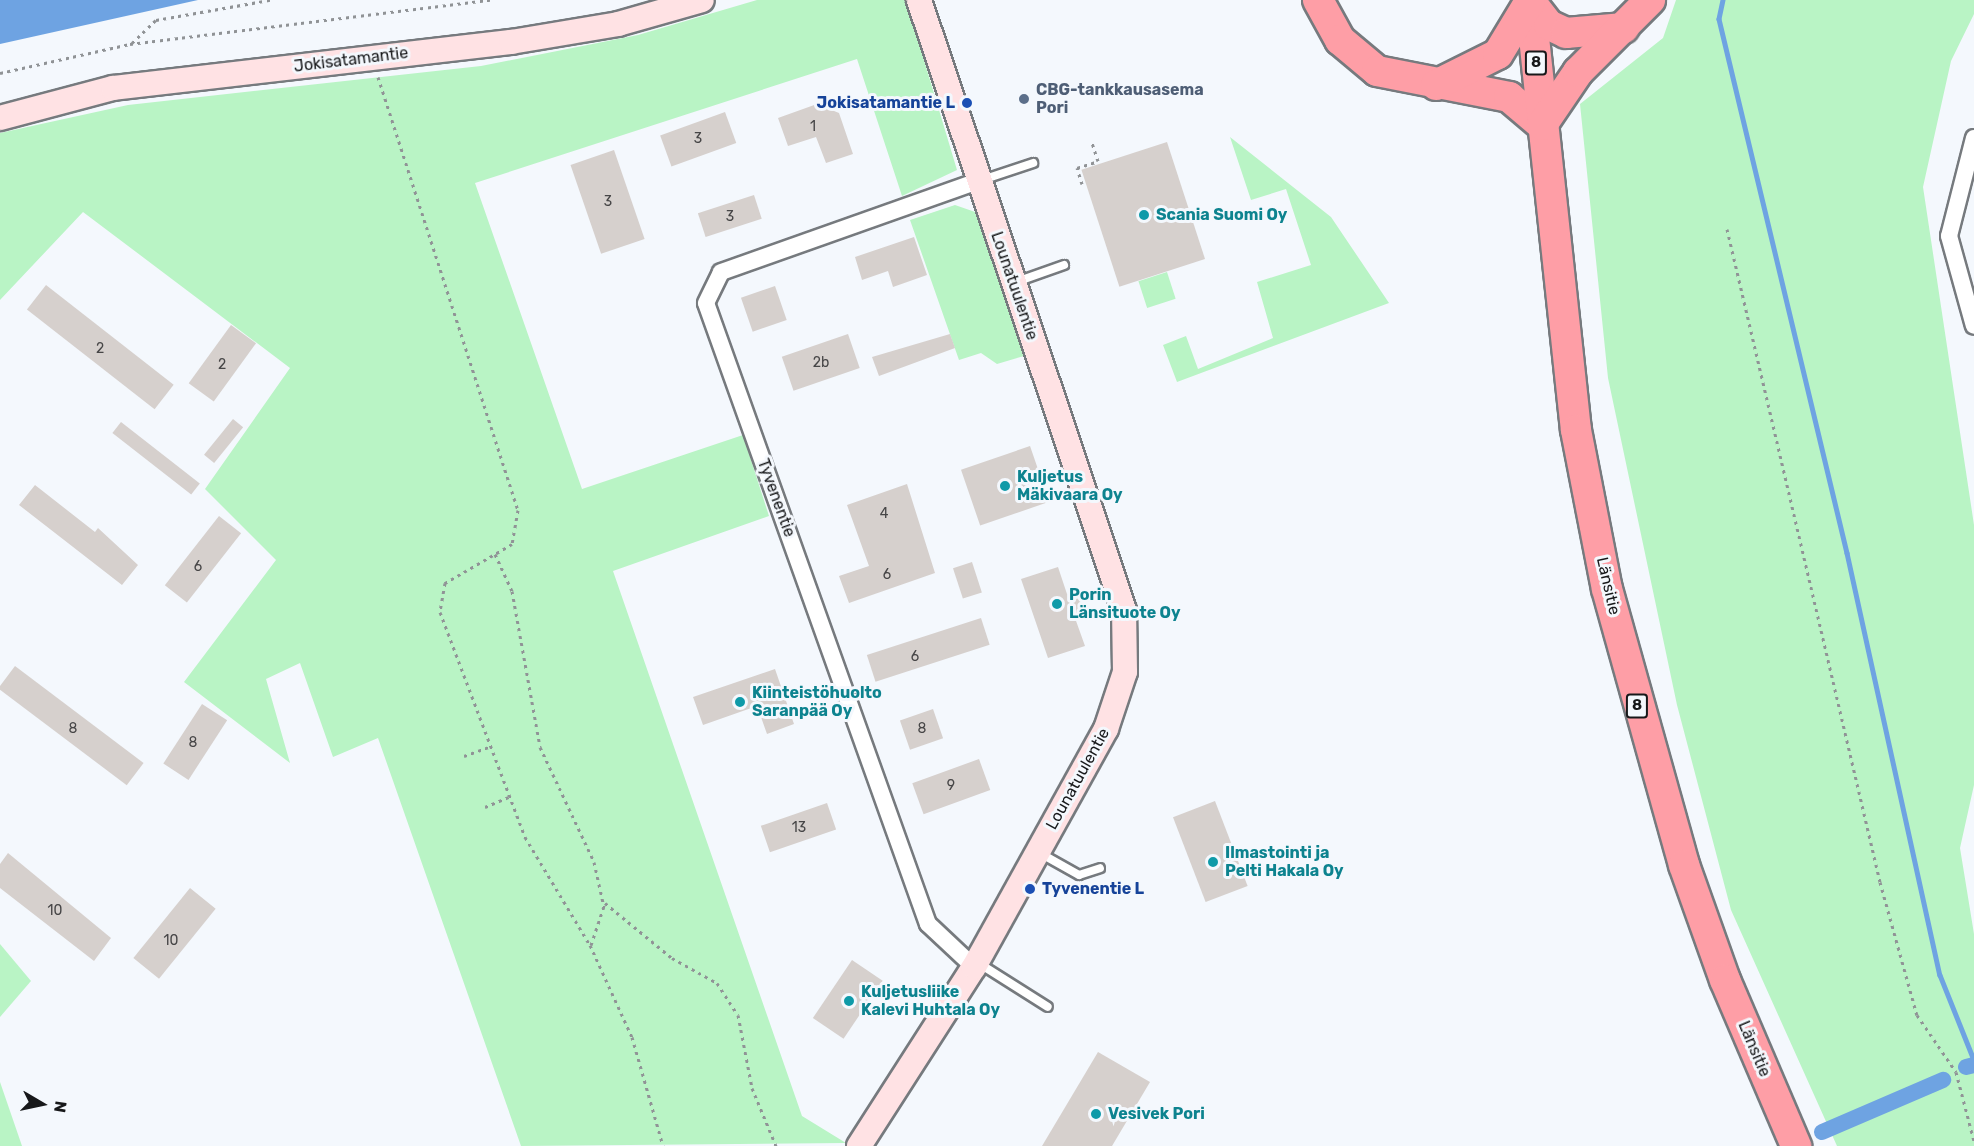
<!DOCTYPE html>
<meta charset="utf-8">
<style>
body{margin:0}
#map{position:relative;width:1974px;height:1146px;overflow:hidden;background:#f4f8fd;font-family:Rubik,sans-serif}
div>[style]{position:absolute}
.green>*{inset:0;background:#b9f4c5;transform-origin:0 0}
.water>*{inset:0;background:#6ea3e2}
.stream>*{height:4.5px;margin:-2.25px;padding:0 2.25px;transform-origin:2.25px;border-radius:2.25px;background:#6ea3e2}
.canal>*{height:16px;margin:-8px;padding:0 8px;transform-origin:8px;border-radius:8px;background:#6ea3e2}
.building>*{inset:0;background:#d6d0cd;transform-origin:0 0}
.path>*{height:3px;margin-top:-1.5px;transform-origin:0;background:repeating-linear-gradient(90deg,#909396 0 3px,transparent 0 7.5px)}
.roads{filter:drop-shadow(2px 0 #767a7e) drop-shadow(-2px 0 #767a7e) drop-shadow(0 2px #767a7e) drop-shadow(0 -2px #767a7e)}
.lane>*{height:8px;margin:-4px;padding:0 4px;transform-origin:4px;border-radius:4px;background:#fff}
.street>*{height:16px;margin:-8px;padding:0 8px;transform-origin:8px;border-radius:8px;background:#fff}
.secondary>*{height:24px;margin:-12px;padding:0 12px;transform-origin:12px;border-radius:12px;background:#ffe2e4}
.highway>*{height:30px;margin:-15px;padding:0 15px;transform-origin:15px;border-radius:15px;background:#fe9ea6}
.dots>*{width:16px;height:16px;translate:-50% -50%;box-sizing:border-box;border:3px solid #f4f8fd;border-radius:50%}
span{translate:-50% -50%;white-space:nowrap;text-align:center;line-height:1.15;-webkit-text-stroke:6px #f4f8fd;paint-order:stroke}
.number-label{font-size:14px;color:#474647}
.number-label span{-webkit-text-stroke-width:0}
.shield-label span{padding:2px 4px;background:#f4f8fd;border:2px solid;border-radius:4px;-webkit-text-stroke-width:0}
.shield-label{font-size:15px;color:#17181a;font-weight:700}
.street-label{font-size:16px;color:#17181a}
.service-label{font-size:16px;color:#4e5e75;font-weight:700}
.left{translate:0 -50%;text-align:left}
.transit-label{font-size:16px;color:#164399;font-weight:700}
.right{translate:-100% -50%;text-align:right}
.culture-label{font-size:16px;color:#0d838f;font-weight:700}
.north{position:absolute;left:12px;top:1074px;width:60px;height:60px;-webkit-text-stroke:4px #f4f8fd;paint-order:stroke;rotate:99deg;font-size:16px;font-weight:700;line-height:24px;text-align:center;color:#17181a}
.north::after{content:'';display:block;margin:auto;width:21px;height:27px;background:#17181a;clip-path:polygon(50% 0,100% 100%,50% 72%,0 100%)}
</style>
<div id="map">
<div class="green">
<i style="clip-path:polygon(757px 0,906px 0,957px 170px,902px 196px,857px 59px,475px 183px,582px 489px,743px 435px,769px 516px,613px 571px,802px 1116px,846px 1143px,521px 1146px,378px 738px,333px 757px,300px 663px,266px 679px,290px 763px,184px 682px,276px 560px,205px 489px,290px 368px,83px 212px,0 300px,0 133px,128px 105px,481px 66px,638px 35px)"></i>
<i style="clip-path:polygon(1676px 0,1974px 0,1974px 14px,1951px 61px,1923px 187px,1974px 525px,1974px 785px,1960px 848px,1974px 934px,1974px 1146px,1837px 1146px,1731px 910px,1677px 705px,1608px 378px,1580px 104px,1663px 38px)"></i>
<i style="clip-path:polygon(1230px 137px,1331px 217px,1389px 303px,1177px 382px,1163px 345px,1186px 336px,1198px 369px,1273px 338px,1257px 282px,1311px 265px,1286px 189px,1251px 200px)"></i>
<i style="clip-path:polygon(955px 205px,978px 213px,1024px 356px,997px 364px,981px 353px,959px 360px,910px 220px)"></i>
<i style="left:1167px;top:272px;width:28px;height:30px;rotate:72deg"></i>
<i style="clip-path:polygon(0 944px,31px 981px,0 1017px)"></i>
<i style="clip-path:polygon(0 1082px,22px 1146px,0 1146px)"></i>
</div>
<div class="water">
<i style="clip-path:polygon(0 0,198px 0,0 44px)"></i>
</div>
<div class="stream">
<i style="left:1723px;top:0;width:19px;rotate:102deg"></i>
<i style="left:1719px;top:19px;width:549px;rotate:76.52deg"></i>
<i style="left:1847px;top:553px;width:432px;rotate:77.6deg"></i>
<i style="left:1940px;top:975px;width:92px;rotate:68.2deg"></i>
</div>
<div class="canal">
<i style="left:1966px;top:1067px;width:8px;rotate:-14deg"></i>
<i style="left:1822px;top:1132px;width:132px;rotate:-23.3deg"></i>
</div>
<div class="building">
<i style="clip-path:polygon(817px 104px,839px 113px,853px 154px,826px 163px,816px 137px,788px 146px,778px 118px)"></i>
<i style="left:725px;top:112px;width:33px;height:69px;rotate:70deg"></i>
<i style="left:1167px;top:142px;width:123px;height:90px;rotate:72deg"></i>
<i style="left:614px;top:150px;width:94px;height:46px;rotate:71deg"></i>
<i style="left:754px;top:195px;width:25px;height:59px;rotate:72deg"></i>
<i style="clip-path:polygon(914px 237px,927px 275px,893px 287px,888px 271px,862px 280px,855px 257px)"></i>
<i style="left:46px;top:285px;width:162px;height:31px;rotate:38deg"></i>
<i style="left:775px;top:286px;width:36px;height:36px;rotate:71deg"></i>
<i style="left:231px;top:325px;width:31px;height:72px;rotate:36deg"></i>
<i style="left:848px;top:334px;width:36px;height:70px;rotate:71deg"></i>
<i style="clip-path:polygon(950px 334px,955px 348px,879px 376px,872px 357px)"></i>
<i style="left:233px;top:419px;width:13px;height:46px;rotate:39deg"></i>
<i style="left:121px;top:422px;width:100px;height:14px;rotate:38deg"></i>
<i style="left:1030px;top:446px;width:59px;height:73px;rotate:71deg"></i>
<i style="clip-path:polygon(907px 484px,935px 573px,849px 603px,839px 576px,869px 566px,847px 505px)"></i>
<i style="clip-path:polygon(35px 485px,95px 532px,98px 528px,138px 565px,122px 585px,19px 505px)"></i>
<i style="left:219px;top:516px;width:28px;height:88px;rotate:38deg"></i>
<i style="left:972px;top:562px;width:32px;height:20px;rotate:72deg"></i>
<i style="clip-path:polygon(1058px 567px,1067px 594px,1080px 590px,1088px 613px,1075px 618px,1085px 646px,1048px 658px,1021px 579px)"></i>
<i style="left:981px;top:618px;width:28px;height:120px;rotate:72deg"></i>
<i style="left:15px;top:666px;width:161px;height:28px;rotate:37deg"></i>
<i style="clip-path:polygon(775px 669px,794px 724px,767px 734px,757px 706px,703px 725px,693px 697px)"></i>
<i style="left:202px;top:704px;width:30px;height:71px;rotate:33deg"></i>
<i style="left:933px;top:709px;width:31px;height:35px;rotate:71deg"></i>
<i style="left:979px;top:759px;width:33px;height:71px;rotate:70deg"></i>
<i style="left:1215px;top:801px;width:91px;height:45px;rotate:69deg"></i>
<i style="left:827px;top:803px;width:28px;height:70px;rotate:71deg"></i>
<i style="clip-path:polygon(8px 853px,111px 938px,94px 961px,0 888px,0 864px)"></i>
<i style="left:190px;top:888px;width:33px;height:90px;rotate:39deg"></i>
<i style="left:852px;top:960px;width:37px;height:70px;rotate:34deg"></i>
<i style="clip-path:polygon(1098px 1052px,1150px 1082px,1112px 1146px,1042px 1146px)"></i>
</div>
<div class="path">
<i style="left:132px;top:43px;width:33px;rotate:-44deg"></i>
<i style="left:156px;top:20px;width:116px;rotate:-10deg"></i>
<i style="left:0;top:73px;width:133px;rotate:-12.6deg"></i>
<i style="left:130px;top:44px;width:363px;rotate:-7deg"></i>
<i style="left:378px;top:77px;width:455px;rotate:72.1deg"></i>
<i style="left:518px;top:510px;width:35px;rotate:100deg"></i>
<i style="left:512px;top:544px;width:78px;rotate:149.8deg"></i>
<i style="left:445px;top:583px;width:29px;rotate:100deg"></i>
<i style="left:440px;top:612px;width:241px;rotate:69.3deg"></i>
<i style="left:525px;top:837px;width:126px;rotate:59deg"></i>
<i style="left:590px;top:945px;width:101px;rotate:65.5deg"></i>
<i style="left:632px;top:1037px;width:113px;rotate:74.1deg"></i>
<i style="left:1082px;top:184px;width:17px;rotate:-107deg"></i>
<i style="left:1077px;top:168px;width:22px;rotate:-18deg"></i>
<i style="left:1098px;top:161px;width:19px;rotate:-108deg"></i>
<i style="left:1727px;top:229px;width:671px;rotate:76.81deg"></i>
<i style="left:1880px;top:882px;width:138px;rotate:74.5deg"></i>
<i style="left:1917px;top:1015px;width:69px;rotate:55.6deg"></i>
<i style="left:1956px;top:1072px;width:71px;rotate:75.4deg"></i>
<i style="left:495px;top:554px;width:41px;rotate:65.3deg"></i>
<i style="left:512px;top:591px;width:158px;rotate:79.8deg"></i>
<i style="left:540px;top:747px;width:127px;rotate:64.8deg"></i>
<i style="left:594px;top:862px;width:46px;rotate:77.5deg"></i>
<i style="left:464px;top:756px;width:29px;rotate:-20deg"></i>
<i style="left:485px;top:807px;width:26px;rotate:-23deg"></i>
<i style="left:591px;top:945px;width:44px;rotate:-71.6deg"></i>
<i style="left:605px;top:903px;width:87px;rotate:39.4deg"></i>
<i style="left:672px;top:958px;width:51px;rotate:29.1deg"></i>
<i style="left:717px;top:983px;width:38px;rotate:57deg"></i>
<i style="left:738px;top:1015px;width:74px;rotate:79.1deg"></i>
<i style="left:752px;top:1088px;width:63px;rotate:67.5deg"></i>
</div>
<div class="roads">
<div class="lane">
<i style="left:982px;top:180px;width:54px;rotate:-18.4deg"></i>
<i style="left:1016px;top:282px;width:51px;rotate:-19.5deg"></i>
<i style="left:1038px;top:852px;width:47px;rotate:29.3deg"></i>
<i style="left:1079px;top:875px;width:22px;rotate:-18deg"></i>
<i style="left:980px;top:964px;width:80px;rotate:32.3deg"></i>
</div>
<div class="street">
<i style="left:1974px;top:138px;width:101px;rotate:104.3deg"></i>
<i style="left:1949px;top:236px;width:93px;rotate:74.5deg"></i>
<i style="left:974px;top:967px;width:63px;rotate:-136.9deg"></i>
<i style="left:928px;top:924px;width:659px;rotate:-109.67deg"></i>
<i style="left:706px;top:303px;width:34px;rotate:-64deg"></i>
<i style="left:721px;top:272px;width:273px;rotate:-19.5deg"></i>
</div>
<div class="secondary">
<i style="left:0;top:118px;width:117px;rotate:-14.9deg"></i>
<i style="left:113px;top:88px;width:401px;rotate:-6.6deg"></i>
<i style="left:511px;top:42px;width:109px;rotate:-9.5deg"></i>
<i style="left:618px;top:24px;width:87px;rotate:-15.9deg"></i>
<i style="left:859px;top:1146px;width:213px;rotate:-57.3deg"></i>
<i style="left:974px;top:967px;width:272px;rotate:-61deg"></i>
<i style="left:1106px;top:729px;width:60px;rotate:-71.6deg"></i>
<i style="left:1125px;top:672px;width:62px;rotate:-90.9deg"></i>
<i style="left:1124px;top:610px;width:644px;rotate:-108.58deg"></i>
</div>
<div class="highway">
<i style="left:1318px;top:0;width:46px;rotate:61.2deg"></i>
<i style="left:1340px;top:40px;width:48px;rotate:40deg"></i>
<i style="left:1377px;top:71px;width:135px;rotate:11.1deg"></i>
<i style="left:1509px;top:97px;width:43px;rotate:40.3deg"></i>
<i style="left:1530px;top:0;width:432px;rotate:83.9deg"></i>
<i style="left:1576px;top:430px;width:162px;rotate:79deg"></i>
<i style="left:1607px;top:589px;width:287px;rotate:74.4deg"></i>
<i style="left:1684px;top:865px;width:122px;rotate:70.4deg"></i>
<i style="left:1725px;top:980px;width:181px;rotate:66.8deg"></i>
<i style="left:1530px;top:1px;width:31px;rotate:52deg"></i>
<i style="left:1549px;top:25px;width:19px;rotate:25deg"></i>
<i style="left:1566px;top:33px;width:58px;rotate:-4.9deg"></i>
<i style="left:1436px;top:85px;width:69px;rotate:-26.6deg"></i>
<i style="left:1498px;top:54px;width:62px;rotate:-58.9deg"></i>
<i style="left:1542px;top:125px;width:64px;rotate:-55.8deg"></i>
<i style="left:1578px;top:72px;width:102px;rotate:-45deg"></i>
</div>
</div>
<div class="dots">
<i style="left:1024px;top:99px;background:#5c6f8a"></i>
<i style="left:967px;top:103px;background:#1a4fb4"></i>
<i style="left:1144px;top:215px;background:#0f9aa8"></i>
<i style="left:1005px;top:486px;background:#0f9aa8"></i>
<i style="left:1057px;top:604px;background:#0f9aa8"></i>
<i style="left:740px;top:702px;background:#0f9aa8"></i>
<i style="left:1213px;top:862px;background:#0f9aa8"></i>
<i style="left:1030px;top:889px;background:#1a4fb4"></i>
<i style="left:849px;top:1001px;background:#0f9aa8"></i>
<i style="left:1096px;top:1114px;background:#0f9aa8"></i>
</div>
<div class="number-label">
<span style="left:813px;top:127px">1</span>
<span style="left:698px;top:139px">3</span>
<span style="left:608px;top:202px">3</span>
<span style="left:730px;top:217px">3</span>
<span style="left:100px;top:349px">2</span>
<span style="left:821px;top:363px">2b</span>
<span style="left:222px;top:365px">2</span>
<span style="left:884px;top:514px">4</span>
<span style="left:198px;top:567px">6</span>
<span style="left:887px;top:575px">6</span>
<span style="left:915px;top:657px">6</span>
<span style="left:73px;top:729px">8</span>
<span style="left:922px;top:729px">8</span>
<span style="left:193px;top:743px">8</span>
<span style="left:951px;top:786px">9</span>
<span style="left:799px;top:828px">13</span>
<span style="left:55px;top:911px">10</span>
<span style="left:171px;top:941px">10</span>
</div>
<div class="shield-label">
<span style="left:1536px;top:63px">8</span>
<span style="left:1637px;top:706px">8</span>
</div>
<div class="street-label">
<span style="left:351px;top:60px;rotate:-7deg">Jokisatamantie</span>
<span style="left:1014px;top:286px;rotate:71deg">Lounatuulentie</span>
<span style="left:776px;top:498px;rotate:70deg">Tyvenentie</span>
<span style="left:1608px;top:586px;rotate:77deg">Länsitie</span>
<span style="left:1078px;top:779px;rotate:-61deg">Lounatuulentie</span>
<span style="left:1754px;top:1049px;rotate:67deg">Länsitie</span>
</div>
<div class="service-label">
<span class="left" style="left:1036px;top:99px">CBG-tankkausasema<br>Pori</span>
</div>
<div class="transit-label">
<span class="right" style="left:955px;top:103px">Jokisatamantie L</span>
<span class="left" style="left:1042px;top:889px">Tyvenentie L</span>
</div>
<div class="culture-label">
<span class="left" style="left:1156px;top:215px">Scania Suomi Oy</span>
<span class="left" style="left:1017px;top:486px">Kuljetus<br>Mäkivaara Oy</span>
<span class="left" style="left:1069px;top:604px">Porin<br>Länsituote Oy</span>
<span class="left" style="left:752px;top:702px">Kiinteistöhuolto<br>Saranpää Oy</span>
<span class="left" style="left:1225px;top:862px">Ilmastointi ja<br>Pelti Hakala Oy</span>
<span class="left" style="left:861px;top:1001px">Kuljetusliike<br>Kalevi Huhtala Oy</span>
<span class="left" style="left:1108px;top:1114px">Vesivek Pori</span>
</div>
<div class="north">N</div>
</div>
